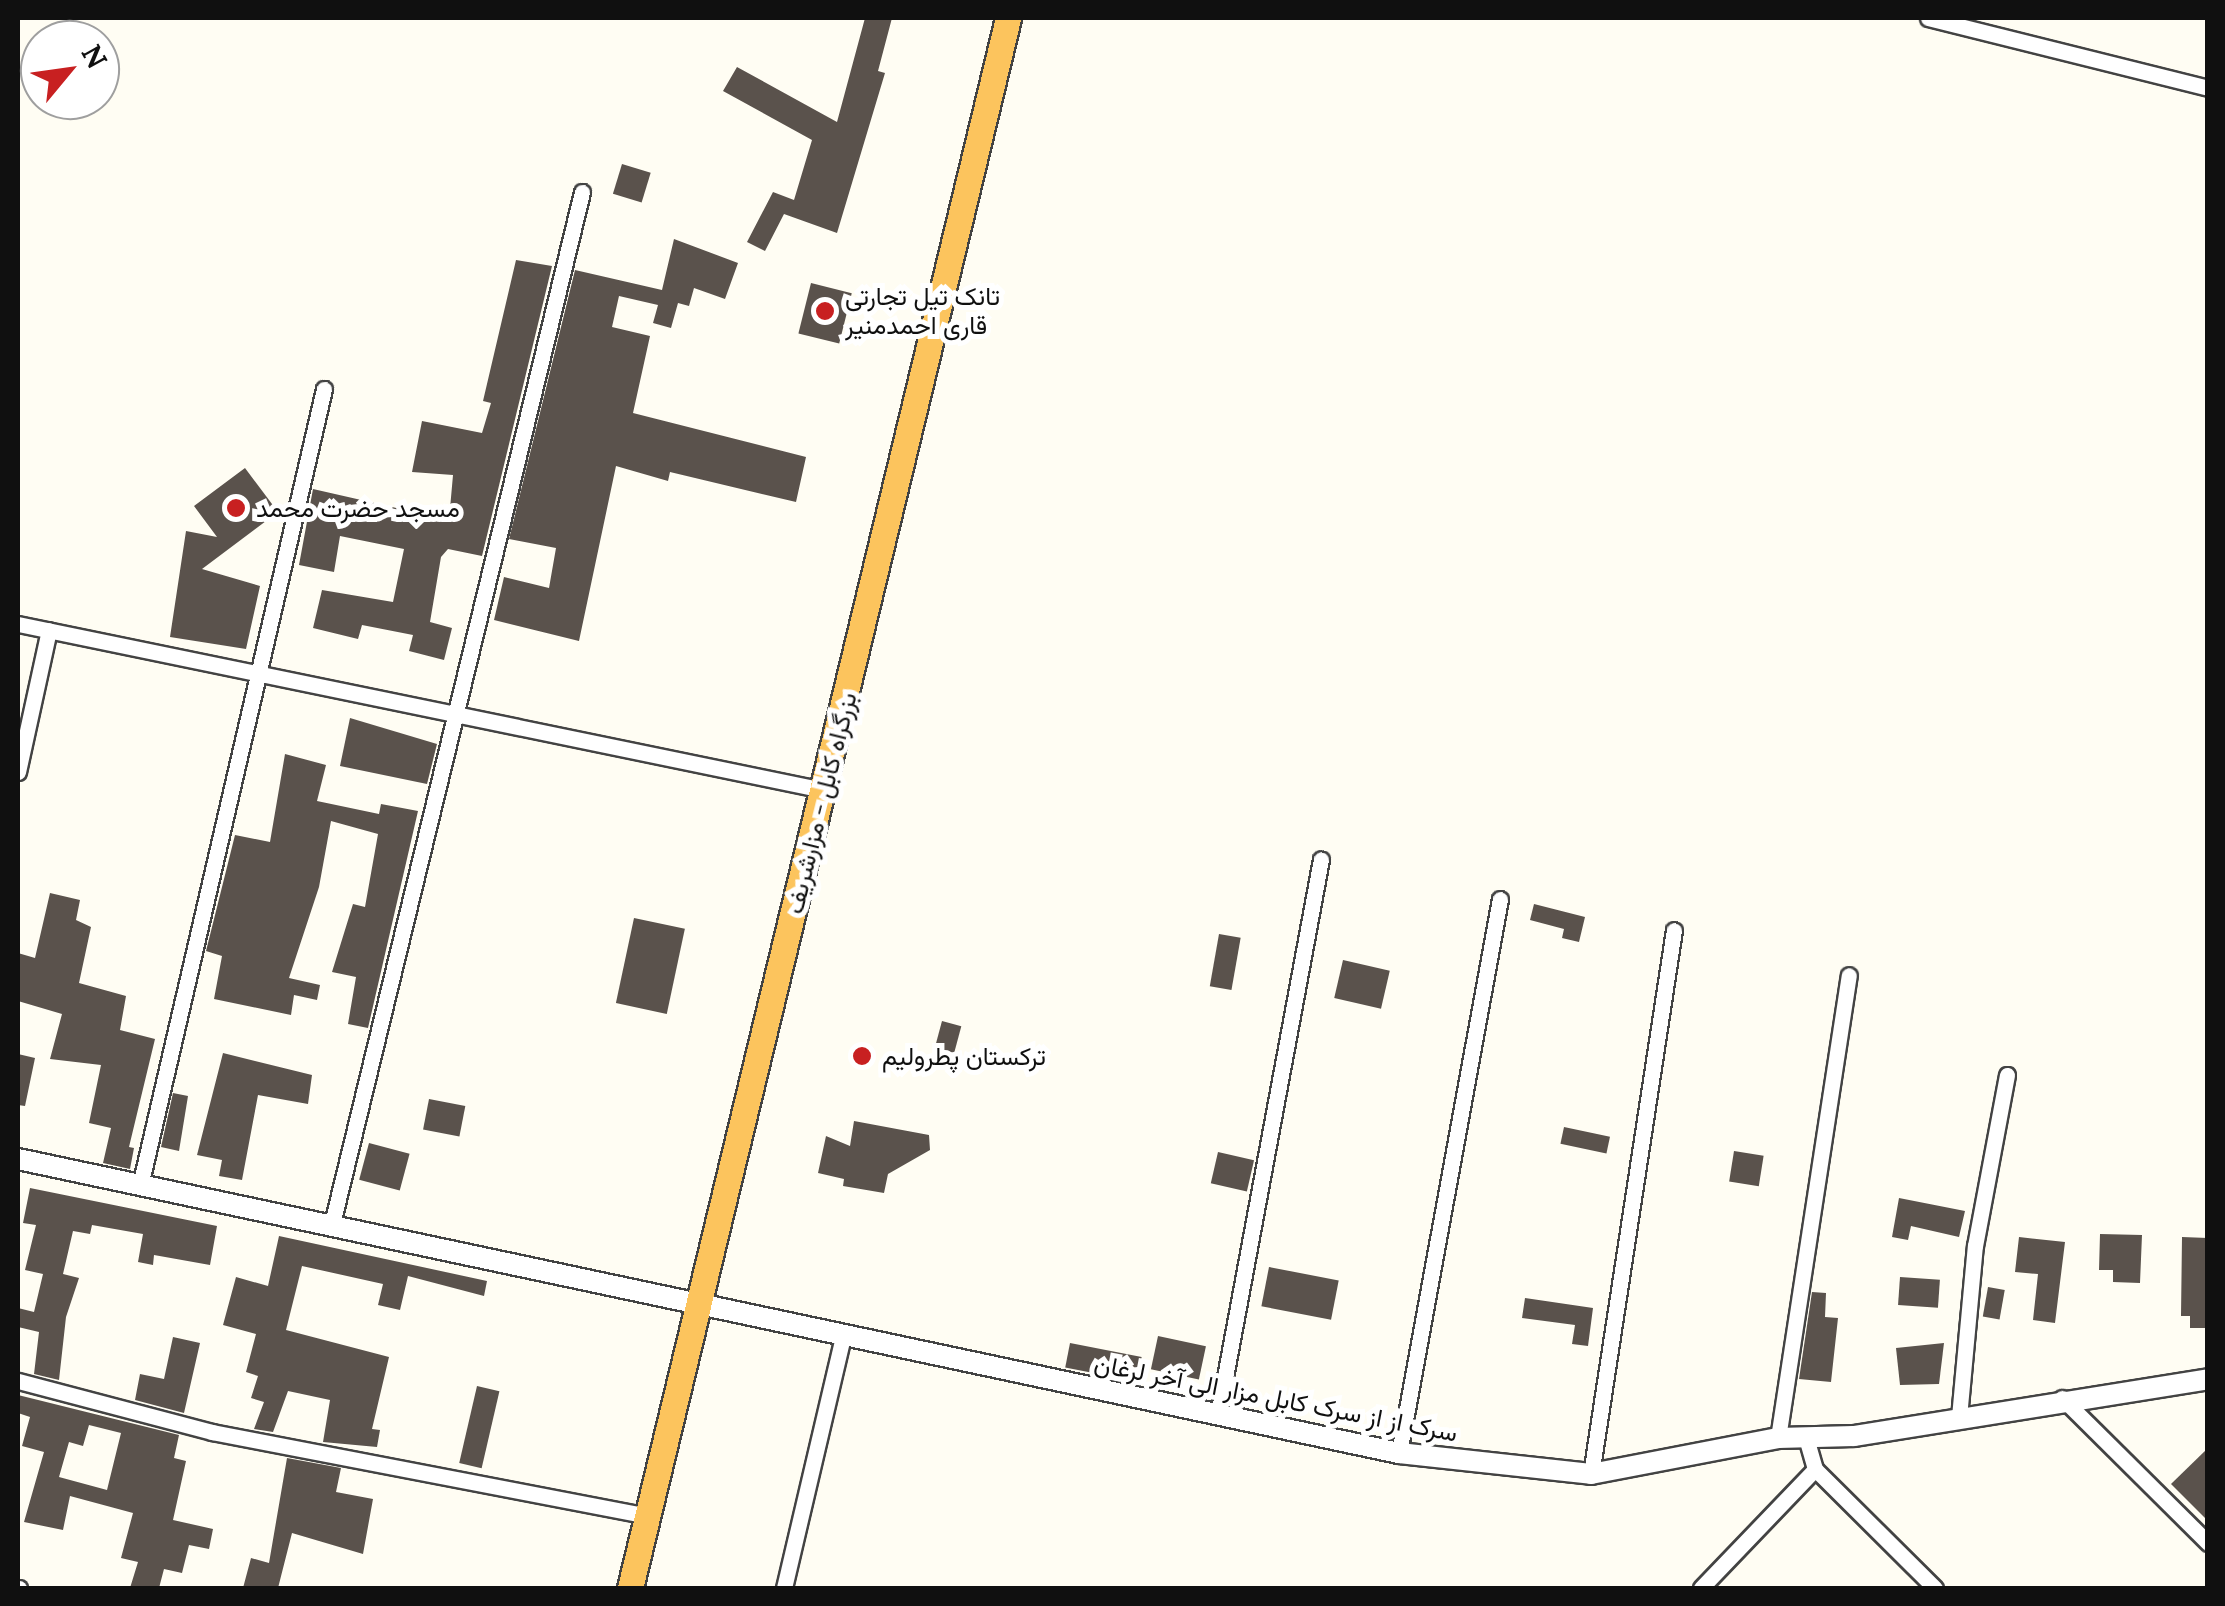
<!DOCTYPE html>
<meta charset="utf-8">
<style>
body{margin:0}
#map{position:relative;width:2225px;height:1606px;overflow:hidden;background:#fffdf3;font-family:Lora,Vazirmatn,serif}
div>[style]{position:absolute}
.building>*{inset:0;background:#5a524c;transform-origin:0 0}
.roads{filter:drop-shadow(2px 0 #434343) drop-shadow(-2px 0 #434343) drop-shadow(0 2px #434343) drop-shadow(0 -2px #434343)}
.minor>*{height:15px;margin:-7.5px;padding:0 7.5px;transform-origin:7.5px;border-radius:7.5px;background:#fff}
.tertiary>*{height:20px;margin:-10px;padding:0 10px;transform-origin:10px;border-radius:10px;background:#fff}
.trunk>*{height:25px;margin:-12.5px;padding:0 12.5px;transform-origin:12.5px;border-radius:12.5px;background:#fcc45d}
.dots>*{width:28px;height:28px;translate:-50% -50%;box-sizing:border-box;border:5px solid #fff;border-radius:50%}
span{translate:-50% -50%;white-space:nowrap;text-align:center;line-height:1.15;-webkit-text-stroke:10px #fff;paint-order:stroke}
.poi-label{font-size:25px;color:#101010}
.left{translate:0 -50%;text-align:left}
.street-label{font-size:25px;color:#101010}
.frame{position:absolute;inset:0;border:20px solid #101010;pointer-events:none}
.north{position:absolute;left:20px;top:20px;width:100px;height:100px;box-sizing:border-box;background:#fff;border:2px solid #9f9f9f;border-radius:50%;rotate:61deg;font-size:28px;font-weight:700;line-height:40px;text-align:center;color:#101010}
.north::after{content:'';display:block;margin:auto;width:35px;height:45px;background:#c82021;clip-path:polygon(50% 0,100% 100%,50% 72%,0 100%)}
</style>
<div id="map">
<div class="building">
<i style="clip-path:polygon(865px 18px,892px 18px,878px 71px,885px 73px,837px 233px,784px 214px,765px 251px,747px 242px,773px 192px,794px 200px,812px 140px,723px 91px,737px 67px,837px 122px)"></i>
<i style="left:622px;top:164px;width:30px;height:31px;rotate:17deg"></i>
<i style="clip-path:polygon(674px 239px,738px 263px,725px 299px,694px 288px,689px 306px,678px 303px,671px 328px,653px 323px,658px 305px,619px 296px,612px 327px,650px 336px,633px 413px,806px 457px,796px 502px,670px 472px,668px 481px,616px 466px,579px 641px,494px 620px,504px 577px,549px 588px,556px 548px,509px 539px,575px 270px,662px 290px)"></i>
<i style="clip-path:polygon(516px 260px,552px 266px,482px 556px,448px 549px,441px 557px,430px 622px,452px 628px,444px 660px,409px 651px,413px 635px,362px 625px,358px 639px,313px 628px,322px 590px,393px 602px,404px 549px,340px 536px,334px 572px,299px 565px,313px 489px,449px 520px,453px 475px,412px 472px,422px 421px,482px 433px,491px 403px,483px 401px)"></i>
<i style="left:811px;top:283px;width:42px;height:52px;rotate:14deg"></i>
<i style="clip-path:polygon(245px 468px,278px 512px,202px 569px,260px 586px,246px 649px,170px 637px,186px 531px,217px 537px,194px 506px)"></i>
<i style="clip-path:polygon(350px 718px,437px 744px,427px 784px,340px 766px)"></i>
<i style="clip-path:polygon(285px 754px,326px 765px,317px 801px,379px 814px,381px 804px,418px 811px,368px 1028px,348px 1024px,356px 977px,332px 972px,353px 904px,365px 907px,378px 834px,331px 821px,319px 887px,289px 978px,320px 985px,317px 1000px,294px 995px,291px 1015px,214px 999px,222px 956px,206px 951px,235px 835px,270px 842px)"></i>
<i style="clip-path:polygon(50px 893px,80px 900px,76px 920px,91px 927px,79px 983px,126px 996px,120px 1030px,155px 1039px,129px 1147px,134px 1148px,130px 1169px,103px 1163px,111px 1128px,89px 1123px,101px 1065px,50px 1059px,62px 1014px,18px 1001px,18px 953px,35px 958px)"></i>
<i style="clip-path:polygon(1534px 904px,1585px 917px,1579px 942px,1562px 938px,1564px 929px,1530px 920px)"></i>
<i style="left:634px;top:918px;width:52px;height:87px;rotate:12deg"></i>
<i style="left:1219px;top:934px;width:22px;height:53px;rotate:10deg"></i>
<i style="left:1343px;top:960px;width:48px;height:39px;rotate:13deg"></i>
<i style="left:942px;top:1021px;width:20px;height:28px;rotate:15deg"></i>
<i style="clip-path:polygon(223px 1053px,312px 1075px,308px 1104px,258px 1095px,242px 1180px,219px 1176px,222px 1160px,197px 1155px)"></i>
<i style="clip-path:polygon(18px 1054px,35px 1058px,25px 1106px,18px 1105px)"></i>
<i style="clip-path:polygon(173px 1093px,188px 1096px,179px 1151px,161px 1147px)"></i>
<i style="left:429px;top:1099px;width:37px;height:31px;rotate:11deg"></i>
<i style="clip-path:polygon(854px 1121px,929px 1135px,930px 1150px,888px 1174px,884px 1193px,843px 1186px,844px 1179px,818px 1173px,826px 1136px,850px 1146px)"></i>
<i style="left:1564px;top:1127px;width:47px;height:17px;rotate:12deg"></i>
<i style="left:369px;top:1143px;width:42px;height:38px;rotate:15deg"></i>
<i style="left:1734px;top:1151px;width:30px;height:31px;rotate:9deg"></i>
<i style="left:1218px;top:1152px;width:37px;height:32px;rotate:13deg"></i>
<i style="clip-path:polygon(30px 1188px,217px 1226px,210px 1265px,154px 1255px,153px 1265px,138px 1262px,143px 1234px,92px 1225px,90px 1234px,73px 1231px,63px 1274px,79px 1278px,66px 1317px,59px 1380px,34px 1374px,39px 1332px,18px 1327px,18px 1308px,34px 1312px,43px 1274px,25px 1270px,36px 1225px,23px 1223px)"></i>
<i style="clip-path:polygon(1899px 1198px,1965px 1211px,1959px 1237px,1911px 1226px,1908px 1240px,1892px 1237px)"></i>
<i style="clip-path:polygon(2100px 1234px,2142px 1235px,2140px 1283px,2113px 1282px,2113px 1270px,2099px 1270px)"></i>
<i style="clip-path:polygon(279px 1236px,487px 1281px,484px 1296px,408px 1276px,400px 1310px,378px 1305px,383px 1284px,302px 1266px,286px 1330px,389px 1357px,372px 1429px,380px 1430px,377px 1447px,323px 1442px,330px 1400px,288px 1391px,273px 1432px,254px 1429px,264px 1402px,251px 1398px,258px 1376px,246px 1372px,256px 1334px,223px 1325px,236px 1277px,268px 1286px)"></i>
<i style="clip-path:polygon(2019px 1237px,2065px 1242px,2055px 1323px,2033px 1320px,2038px 1274px,2015px 1272px)"></i>
<i style="clip-path:polygon(2182px 1237px,2208px 1238px,2208px 1328px,2190px 1328px,2190px 1316px,2181px 1316px)"></i>
<i style="left:1269px;top:1267px;width:71px;height:40px;rotate:11deg"></i>
<i style="left:1900px;top:1277px;width:40px;height:28px;rotate:4deg"></i>
<i style="left:1988px;top:1287px;width:17px;height:30px;rotate:10deg"></i>
<i style="clip-path:polygon(1812px 1292px,1826px 1293px,1825px 1317px,1838px 1318px,1831px 1382px,1799px 1379px)"></i>
<i style="clip-path:polygon(1525px 1298px,1593px 1308px,1588px 1346px,1572px 1344px,1575px 1325px,1522px 1318px)"></i>
<i style="left:1158px;top:1336px;width:49px;height:34px;rotate:12deg"></i>
<i style="clip-path:polygon(173px 1337px,200px 1343px,184px 1413px,135px 1400px,140px 1374px,164px 1379px)"></i>
<i style="left:1070px;top:1343px;width:73px;height:25px;rotate:11deg"></i>
<i style="clip-path:polygon(1944px 1343px,1939px 1384px,1900px 1385px,1896px 1348px)"></i>
<i style="left:477px;top:1386px;width:23px;height:79px;rotate:13deg"></i>
<i style="clip-path:polygon(evenodd,18px 1395px,179px 1435px,174px 1458px,186px 1461px,173px 1520px,213px 1529px,209px 1549px,189px 1545px,182px 1573px,164px 1569px,159px 1588px,130px 1588px,138px 1562px,121px 1558px,133px 1513px,70px 1496px,63px 1530px,24px 1522px,44px 1452px,22px 1446px,30px 1417px,18px 1413px,18px 1395px,89px 1425px,121px 1433px,107px 1490px,59px 1477px,69px 1442px,83px 1446px,89px 1425px)"></i>
<i style="clip-path:polygon(2208px 1448px,2208px 1521px,2171px 1484px)"></i>
<i style="clip-path:polygon(287px 1458px,341px 1468px,336px 1492px,373px 1499px,363px 1554px,292px 1533px,278px 1588px,243px 1588px,251px 1558px,269px 1563px)"></i>
</div>
<div class="roads">
<div class="minor">
<i style="left:1928px;top:18px;width:289px;rotate:14deg"></i>
<i style="left:18px;top:624px;width:823px;rotate:11.64deg"></i>
<i style="left:18px;top:772px;width:145px;rotate:-77.7deg"></i>
<i style="left:140px;top:1186px;width:818px;rotate:-77deg"></i>
<i style="left:331px;top:1228px;width:1066px;rotate:-76.38deg"></i>
<i style="left:18px;top:1381px;width:201px;rotate:14.7deg"></i>
<i style="left:212px;top:1432px;width:443px;rotate:10.9deg"></i>
<i style="left:2062px;top:1398px;width:206px;rotate:44.8deg"></i>
<i style="left:1218px;top:1415px;width:565px;rotate:-79.5deg"></i>
<i style="left:1959px;top:1417px;width:172px;rotate:-84.7deg"></i>
<i style="left:1975px;top:1246px;width:174px;rotate:-79.4deg"></i>
<i style="left:1778px;top:1438px;width:468px;rotate:-81.3deg"></i>
<i style="left:1399px;top:1453px;width:563px;rotate:-79.67deg"></i>
<i style="left:1815px;top:1469px;width:169px;rotate:44.8deg"></i>
<i style="left:1591px;top:1474px;width:550px;rotate:-81.33deg"></i>
<i style="left:18px;top:1588px;width:1px"></i>
<i style="left:784px;top:1588px;width:258px;rotate:-76.8deg"></i>
<i style="left:1701px;top:1588px;width:165px;rotate:-46.2deg"></i>
<i style="left:1815px;top:1469px;width:33px;rotate:-106deg"></i>
</div>
<div class="tertiary">
<i style="left:18px;top:1159px;width:1412px;rotate:12.02deg"></i>
<i style="left:1399px;top:1453px;width:193px;rotate:6.2deg"></i>
<i style="left:1591px;top:1474px;width:190px;rotate:-10.9deg"></i>
<i style="left:1778px;top:1438px;width:76px;rotate:-1.5deg"></i>
<i style="left:1854px;top:1436px;width:359px;rotate:-9.1deg"></i>
</div>
<div class="trunk">
<i style="left:630px;top:1588px;width:1615px;rotate:-76.46deg"></i>
</div>
</div>
<div class="dots">
<i style="left:825px;top:311px;background:#c82021"></i>
<i style="left:236px;top:508px;background:#c82021"></i>
<i style="left:862px;top:1056px;background:#c82021"></i>
</div>
<div class="poi-label">
<span class="left" style="left:845px;top:311px">تانک تیل تجارتی<br>قاری احمدمنیر</span>
<span class="left" style="left:256px;top:508px">مسجد حضرت محمد</span>
<span class="left" style="left:882px;top:1056px">ترکستان پطرولیم</span>
</div>
<div class="street-label">
<span style="left:821px;top:803px;rotate:-76deg">بزرگراه کابل - مزارشریف</span>
<span style="left:1276px;top:1398px;rotate:11deg">سرک از از سرک کابل مزار الی آخر لرغان</span>
</div>
<div class="frame"></div>
<div class="north">N</div>
</div>
